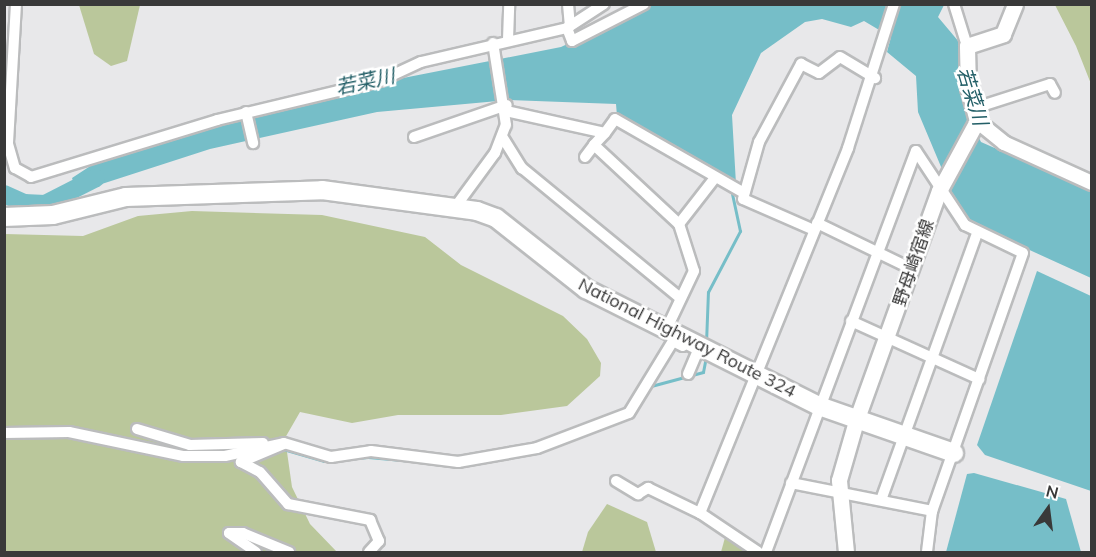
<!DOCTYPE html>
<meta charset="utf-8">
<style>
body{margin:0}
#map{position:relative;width:1096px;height:557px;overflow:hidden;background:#e8e8ea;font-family:Mulish,"Noto Sans JP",sans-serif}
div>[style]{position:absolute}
.green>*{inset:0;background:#bac79b}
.water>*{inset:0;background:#76bec8}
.stream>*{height:3px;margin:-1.5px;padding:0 1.5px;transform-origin:1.5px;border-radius:1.5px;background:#76bec8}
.river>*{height:18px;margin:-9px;padding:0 9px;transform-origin:9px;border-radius:9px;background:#76bec8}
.roads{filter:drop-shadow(2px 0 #bbbcbd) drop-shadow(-2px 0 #bbbcbd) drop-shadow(0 2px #bbbcbd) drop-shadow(0 -2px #bbbcbd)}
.street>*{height:10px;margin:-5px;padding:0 5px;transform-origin:5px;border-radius:5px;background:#fff}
.secondary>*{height:14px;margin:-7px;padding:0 7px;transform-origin:7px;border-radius:7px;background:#fff}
.primary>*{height:15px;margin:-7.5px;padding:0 7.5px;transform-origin:7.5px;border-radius:7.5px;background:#fff}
.highway>*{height:18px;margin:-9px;padding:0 9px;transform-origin:9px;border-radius:9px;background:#fff}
span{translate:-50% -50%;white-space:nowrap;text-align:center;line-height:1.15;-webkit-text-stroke:5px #fff;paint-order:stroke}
.street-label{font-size:18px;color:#393939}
.water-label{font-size:20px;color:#235f67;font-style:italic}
.frame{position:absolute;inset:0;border:6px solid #393939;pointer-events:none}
.north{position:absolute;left:1018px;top:479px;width:60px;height:60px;-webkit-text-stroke:4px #fff;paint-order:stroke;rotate:14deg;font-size:16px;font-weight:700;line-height:24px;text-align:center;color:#393939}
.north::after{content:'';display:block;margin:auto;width:21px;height:27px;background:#393939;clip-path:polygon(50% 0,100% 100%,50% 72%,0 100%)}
</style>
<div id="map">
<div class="green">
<i style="clip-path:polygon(79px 5px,140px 5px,127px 61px,111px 66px,94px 54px)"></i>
<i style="clip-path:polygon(1055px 5px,1091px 5px,1091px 84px,1076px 46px)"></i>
<i style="clip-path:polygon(192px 211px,322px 215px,425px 237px,461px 265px,563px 316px,587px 339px,601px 363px,600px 376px,567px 406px,501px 415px,398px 415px,352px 423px,300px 412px,285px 438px,292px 487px,310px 524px,337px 552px,5px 552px,5px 234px,83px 236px,138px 216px)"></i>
<i style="clip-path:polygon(607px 504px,647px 522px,656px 552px,582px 552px,588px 532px)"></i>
<i style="clip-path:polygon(726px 534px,752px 552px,721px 552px)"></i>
</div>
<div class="water">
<i style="clip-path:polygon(650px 5px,944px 5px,938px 17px,959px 42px,965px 110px,981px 142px,1091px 190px,1091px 278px,979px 227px,960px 212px,918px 112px,916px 76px,887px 52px,891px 37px,864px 21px,851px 27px,822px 19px,805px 22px,761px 53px,732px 115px,736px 184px,617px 116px,616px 104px,509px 100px,377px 112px,210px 149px,77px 192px,72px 178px,98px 161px,168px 136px,393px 80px,561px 47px)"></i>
<i style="clip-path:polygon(1037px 271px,1091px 296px,1091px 491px,985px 455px,977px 445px)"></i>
<i style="clip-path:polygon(974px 473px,1066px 499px,1081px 552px,946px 552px,967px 474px)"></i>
</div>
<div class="stream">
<i style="left:706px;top:343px;width:51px;rotate:-87.8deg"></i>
<i style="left:708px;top:292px;width:69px;rotate:-62.3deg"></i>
<i style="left:740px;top:231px;width:43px;rotate:-102.1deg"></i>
<i style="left:651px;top:386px;width:54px;rotate:-15.1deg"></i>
<i style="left:703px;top:372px;width:16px;rotate:-79deg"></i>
<i style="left:595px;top:431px;width:38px;rotate:-22deg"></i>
<i style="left:283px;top:449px;width:43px;rotate:16.3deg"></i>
<i style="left:324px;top:461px;width:44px;rotate:-5.2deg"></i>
<i style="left:368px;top:457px;width:37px;rotate:5deg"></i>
</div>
<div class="river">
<i style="left:4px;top:194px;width:22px;rotate:24deg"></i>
<i style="left:24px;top:203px;width:21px;rotate:3deg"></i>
<i style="left:45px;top:204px;width:57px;rotate:-27deg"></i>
</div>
<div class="roads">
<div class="street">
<i style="left:16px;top:4px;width:140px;rotate:93.3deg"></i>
<i style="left:8px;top:144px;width:25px;rotate:74deg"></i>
<i style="left:15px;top:168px;width:18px;rotate:29deg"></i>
<i style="left:31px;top:177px;width:195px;rotate:-17deg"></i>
<i style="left:217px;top:120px;width:168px;rotate:-13.5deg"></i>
<i style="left:380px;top:81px;width:45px;rotate:-24.9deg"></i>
<i style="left:421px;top:62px;width:150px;rotate:-13.1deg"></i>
<i style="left:567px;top:28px;width:44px;rotate:-33deg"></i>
<i style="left:568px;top:4px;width:22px;rotate:85deg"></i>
<i style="left:954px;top:4px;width:44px;rotate:72.8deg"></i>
<i style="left:567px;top:28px;width:14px;rotate:69deg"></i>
<i style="left:572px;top:41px;width:81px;rotate:-27.2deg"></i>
<i style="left:508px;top:40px;width:36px;rotate:-88deg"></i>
<i style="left:972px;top:109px;width:82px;rotate:-17.8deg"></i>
<i style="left:1050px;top:84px;width:10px;rotate:61deg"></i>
<i style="left:506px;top:111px;width:101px;rotate:12.5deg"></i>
<i style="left:605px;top:133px;width:17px;rotate:-54deg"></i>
<i style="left:615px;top:119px;width:149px;rotate:29.8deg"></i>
<i style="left:246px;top:112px;width:32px;rotate:77deg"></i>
<i style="left:605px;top:133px;width:16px;rotate:133deg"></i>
<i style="left:594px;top:145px;width:116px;rotate:42.9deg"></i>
<i style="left:679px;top:224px;width:49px;rotate:72.3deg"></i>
<i style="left:694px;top:271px;width:63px;rotate:115.3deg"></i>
<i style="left:414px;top:137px;width:98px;rotate:-19deg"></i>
<i style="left:503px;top:138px;width:36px;rotate:58deg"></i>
<i style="left:522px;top:168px;width:205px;rotate:39.4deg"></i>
<i style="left:585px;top:157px;width:15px;rotate:-53deg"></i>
<i style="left:456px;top:206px;width:66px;rotate:-53.7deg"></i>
<i style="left:495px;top:153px;width:30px;rotate:-69deg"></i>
<i style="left:506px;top:125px;width:83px;rotate:-99deg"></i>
<i style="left:817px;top:223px;width:106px;rotate:25.8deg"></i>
<i style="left:679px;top:224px;width:57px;rotate:-52.1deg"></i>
<i style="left:814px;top:230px;width:77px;rotate:-156.4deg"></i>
<i style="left:743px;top:199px;width:59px;rotate:-74.3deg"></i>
<i style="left:759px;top:142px;width:89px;rotate:-61.7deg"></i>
<i style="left:801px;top:64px;width:20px;rotate:27deg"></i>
<i style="left:819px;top:73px;width:26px;rotate:-37deg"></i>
<i style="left:840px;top:57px;width:41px;rotate:31deg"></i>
<i style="left:851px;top:321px;width:141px;rotate:24.4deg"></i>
<i style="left:688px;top:374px;width:23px;rotate:-67deg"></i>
<i style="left:137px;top:429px;width:55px;rotate:16.8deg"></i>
<i style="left:190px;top:445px;width:73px;rotate:-1.6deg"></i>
<i style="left:4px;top:433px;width:65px;rotate:-0.9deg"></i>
<i style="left:69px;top:432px;width:116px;rotate:11.9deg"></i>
<i style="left:183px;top:456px;width:42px"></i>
<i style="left:225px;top:456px;width:60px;rotate:-12.4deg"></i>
<i style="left:284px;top:443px;width:49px;rotate:16.6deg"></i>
<i style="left:331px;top:457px;width:40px;rotate:-8.5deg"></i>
<i style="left:371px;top:451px;width:88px;rotate:7.2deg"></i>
<i style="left:458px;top:462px;width:80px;rotate:-10deg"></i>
<i style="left:537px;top:448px;width:98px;rotate:-20.8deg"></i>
<i style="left:629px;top:413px;width:84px;rotate:-58.6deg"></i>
<i style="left:673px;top:341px;width:11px;rotate:27deg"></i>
<i style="left:284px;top:444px;width:47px;rotate:157.3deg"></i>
<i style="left:241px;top:462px;width:21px;rotate:28deg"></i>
<i style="left:260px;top:472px;width:43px;rotate:48.8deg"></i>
<i style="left:288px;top:504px;width:84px;rotate:11deg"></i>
<i style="left:370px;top:520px;width:23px;rotate:67deg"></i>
<i style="left:379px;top:541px;width:15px;rotate:132deg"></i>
<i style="left:616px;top:481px;width:26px;rotate:31deg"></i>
<i style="left:638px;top:494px;width:12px;rotate:-31deg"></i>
<i style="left:648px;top:488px;width:58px;rotate:25.7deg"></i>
<i style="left:791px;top:483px;width:144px;rotate:11.2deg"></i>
<i style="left:881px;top:500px;width:284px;rotate:-70.2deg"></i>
<i style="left:256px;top:552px;width:33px;rotate:-145deg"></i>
<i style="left:229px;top:533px;width:14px"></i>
<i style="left:243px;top:533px;width:50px;rotate:22.4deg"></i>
<i style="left:758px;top:552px;width:70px;rotate:-146.1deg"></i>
<i style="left:700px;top:513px;width:394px;rotate:-67.9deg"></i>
<i style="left:848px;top:148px;width:151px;rotate:-72.3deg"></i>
<i style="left:766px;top:552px;width:428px;rotate:-69.5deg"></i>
<i style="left:916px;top:151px;width:89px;rotate:56.5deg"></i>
<i style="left:965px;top:225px;width:64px;rotate:25.8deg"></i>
<i style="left:1023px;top:253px;width:274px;rotate:109.4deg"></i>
<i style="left:932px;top:511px;width:41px;rotate:97deg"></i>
</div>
<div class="secondary">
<i style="left:977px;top:121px;width:35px;rotate:39deg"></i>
<i style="left:1004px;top:143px;width:97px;rotate:24.4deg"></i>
</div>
<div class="primary">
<i style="left:846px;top:552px;width:72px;rotate:-95.6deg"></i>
<i style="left:839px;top:480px;width:61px;rotate:-73.9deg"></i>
<i style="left:856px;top:421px;width:245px;rotate:-70.2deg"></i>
<i style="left:939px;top:191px;width:80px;rotate:-61.5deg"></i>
<i style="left:977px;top:121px;width:34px;rotate:-105deg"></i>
<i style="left:968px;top:88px;width:42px;rotate:-91.4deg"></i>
<i style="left:967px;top:46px;width:38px;rotate:-18deg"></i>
<i style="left:1003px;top:34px;width:32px;rotate:-68deg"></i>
</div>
<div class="highway">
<i style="left:4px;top:217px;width:49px;rotate:-2.3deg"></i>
<i style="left:53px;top:215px;width:75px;rotate:-13.9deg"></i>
<i style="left:126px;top:197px;width:196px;rotate:-2deg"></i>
<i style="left:322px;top:190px;width:156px;rotate:7.7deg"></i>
<i style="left:477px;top:211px;width:20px;rotate:20deg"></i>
<i style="left:496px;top:218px;width:115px;rotate:38.3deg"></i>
<i style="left:586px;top:289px;width:261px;rotate:26.7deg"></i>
<i style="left:819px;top:406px;width:143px;rotate:19.2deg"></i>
</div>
</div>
<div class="street-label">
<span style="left:914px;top:263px;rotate:-71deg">野母崎宿線</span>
<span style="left:687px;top:338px;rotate:27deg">National Highway Route 324</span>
</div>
<div class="water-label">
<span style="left:365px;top:81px;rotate:-12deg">若菜川</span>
<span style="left:973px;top:96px;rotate:73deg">若菜川</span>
</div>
<div class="frame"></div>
<div class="north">N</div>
</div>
